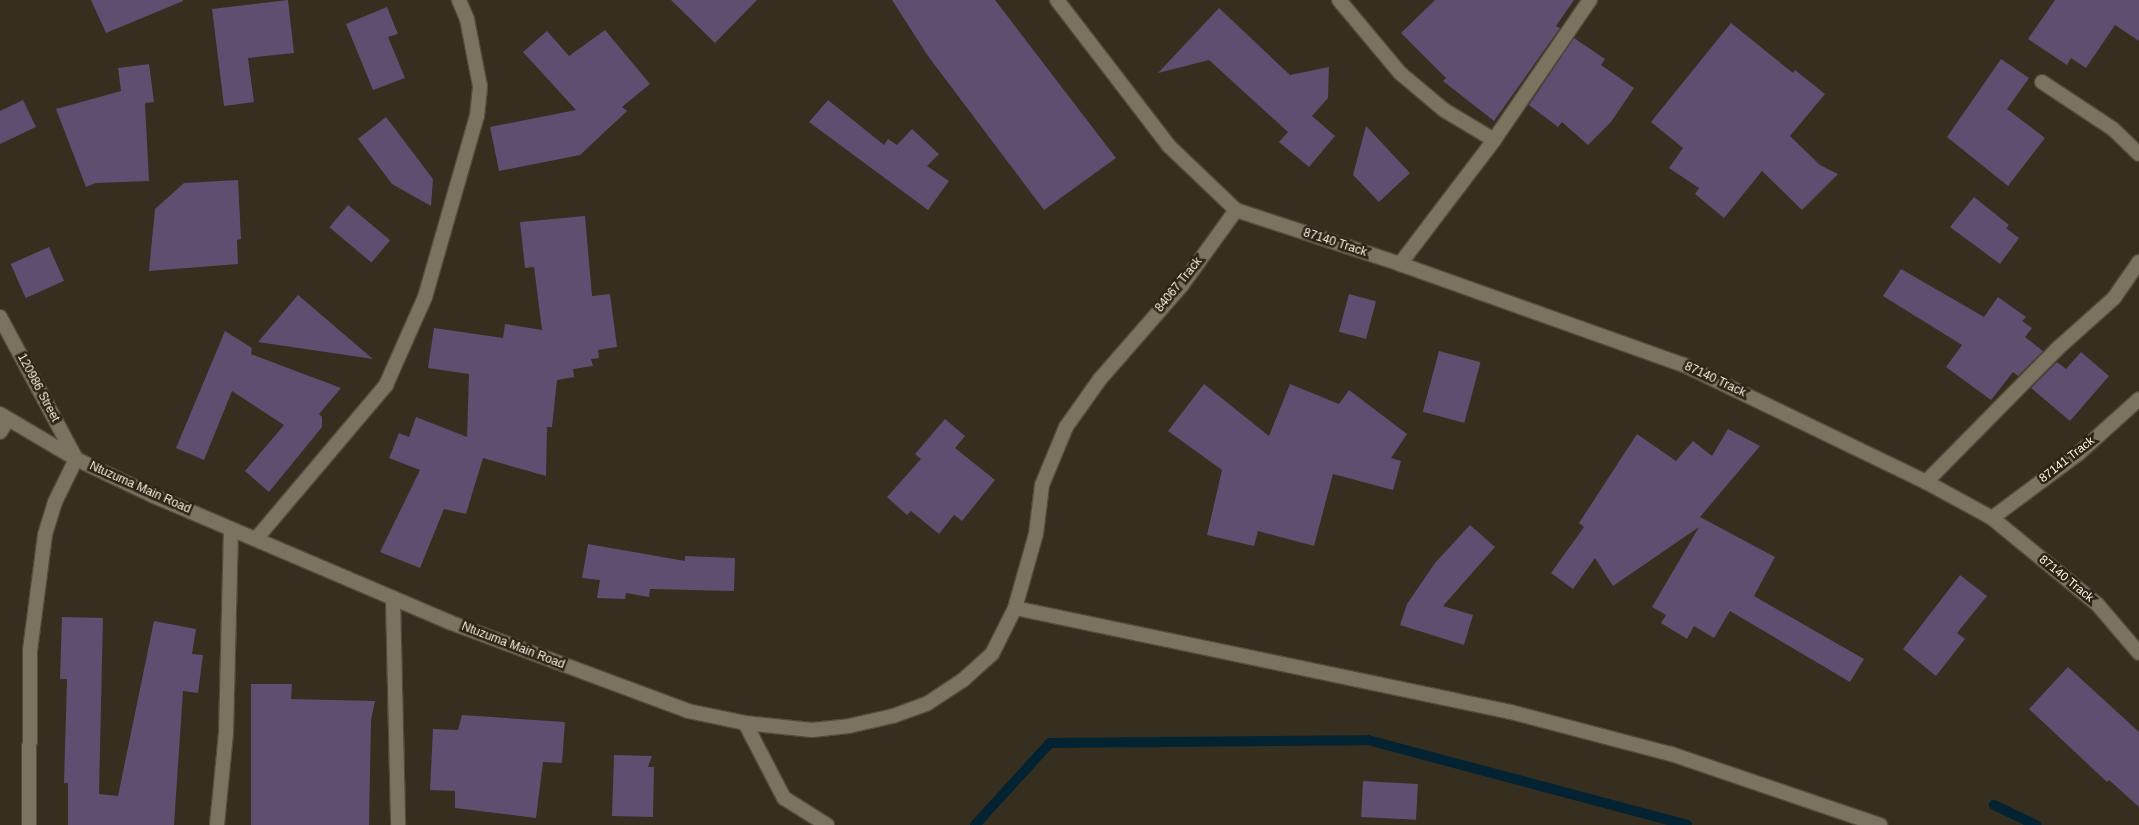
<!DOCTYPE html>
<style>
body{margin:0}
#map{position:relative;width:2139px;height:825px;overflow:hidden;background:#362e1e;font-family:Helvetica,sans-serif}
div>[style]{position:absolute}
.stream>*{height:10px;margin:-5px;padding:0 5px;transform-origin:5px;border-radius:5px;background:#032332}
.building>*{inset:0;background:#5f4e6f;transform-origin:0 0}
.roads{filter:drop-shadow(1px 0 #534b3d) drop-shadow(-1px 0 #534b3d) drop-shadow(0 1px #534b3d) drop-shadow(0 -1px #534b3d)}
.minor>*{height:14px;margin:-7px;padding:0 7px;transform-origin:7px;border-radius:7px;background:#7b7260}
.secondary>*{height:14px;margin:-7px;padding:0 7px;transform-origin:7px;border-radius:7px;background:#7b7260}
span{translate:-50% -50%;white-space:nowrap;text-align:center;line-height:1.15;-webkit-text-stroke:5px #2c2414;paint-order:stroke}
.street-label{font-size:12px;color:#f9f4ea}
</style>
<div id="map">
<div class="stream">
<i style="left:1994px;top:805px;width:47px;rotate:25.5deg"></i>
<i style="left:975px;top:825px;width:111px;rotate:-47.6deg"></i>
<i style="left:1050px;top:743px;width:318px;rotate:-0.5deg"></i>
<i style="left:1368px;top:740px;width:330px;rotate:14.9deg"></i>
</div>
<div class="building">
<i style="clip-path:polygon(91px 0,183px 0,183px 1px,106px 33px)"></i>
<i style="clip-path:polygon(288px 0,294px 53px,248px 58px,254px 102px,224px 106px,212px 9px)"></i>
<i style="clip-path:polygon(671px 0,757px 0,715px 43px)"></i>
<i style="clip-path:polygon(892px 0,995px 0,1116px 158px,1044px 210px,928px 56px)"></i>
<i style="clip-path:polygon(1435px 0,1574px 0,1556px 26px,1560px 28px,1494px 121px,1443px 81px,1446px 78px,1401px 33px)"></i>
<i style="clip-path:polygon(2055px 0,2139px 0,2139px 41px,2115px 25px,2086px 68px,2071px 58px,2067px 65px,2028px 39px)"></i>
<i style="clip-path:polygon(387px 7px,398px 34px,388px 37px,405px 78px,373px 90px,346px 24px)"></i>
<i style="clip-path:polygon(1219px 8px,1290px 75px,1329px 67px,1328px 98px,1312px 116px,1335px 136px,1309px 167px,1279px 142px,1288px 132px,1209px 60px,1158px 73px)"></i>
<i style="clip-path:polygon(1731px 23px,1793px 73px,1795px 70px,1825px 94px,1790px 136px,1820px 165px,1838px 174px,1802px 210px,1762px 171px,1724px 218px,1695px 194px,1699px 188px,1669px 168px,1683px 148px,1651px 122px)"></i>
<i style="clip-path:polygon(605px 30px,650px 84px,622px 107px,627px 111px,580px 155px,499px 171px,490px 127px,576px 110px,523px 52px,547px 31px,569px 56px)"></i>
<i style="clip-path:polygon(1574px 38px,1605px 59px,1601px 65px,1634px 88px,1611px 122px,1588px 145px,1562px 122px,1558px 127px,1529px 105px)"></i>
<i style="clip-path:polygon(2001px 59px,2029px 78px,2007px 109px,2045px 138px,2008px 186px,1947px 137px)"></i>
<i style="clip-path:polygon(149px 64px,154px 102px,145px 103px,149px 181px,96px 183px,86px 187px,56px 109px,121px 91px,118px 68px)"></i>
<i style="clip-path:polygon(23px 100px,36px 127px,0 144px,0 111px)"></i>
<i style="clip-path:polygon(828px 100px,884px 145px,888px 139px,897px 145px,912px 129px,939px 154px,927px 166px,949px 181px,928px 210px,809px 122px)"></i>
<i style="clip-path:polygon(386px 117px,433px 179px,431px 206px,392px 184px,358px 139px)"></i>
<i style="clip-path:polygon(1366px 126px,1410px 173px,1379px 202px,1353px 175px)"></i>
<i style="clip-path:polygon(238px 180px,241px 239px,237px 240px,238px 264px,149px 271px,155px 209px,184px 183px)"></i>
<i style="clip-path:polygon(1974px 197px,2009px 225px,2006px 228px,2019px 238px,2000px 264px,1950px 227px)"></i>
<i style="left:348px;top:205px;width:55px;height:29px;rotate:40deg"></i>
<i style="clip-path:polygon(585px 216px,592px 296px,610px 294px,617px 347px,598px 350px,599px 358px,591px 359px,593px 366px,573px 369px,574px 377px,557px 380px,552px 427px,547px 427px,546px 476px,483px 458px,466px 514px,444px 509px,420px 568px,380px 552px,420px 470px,389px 458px,399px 433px,409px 437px,416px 417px,467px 437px,469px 374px,428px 368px,434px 328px,503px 338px,505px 324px,542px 330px,534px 267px,525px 268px,520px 222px)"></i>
<i style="left:49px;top:247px;width:37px;height:42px;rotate:66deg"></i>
<i style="clip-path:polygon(1901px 269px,1984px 317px,1998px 297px,2026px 317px,2022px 321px,2032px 328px,2025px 337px,2043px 351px,2018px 376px,2013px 372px,1991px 400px,1946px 367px,1962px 345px,1883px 296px)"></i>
<i style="left:1349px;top:294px;width:28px;height:39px;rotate:15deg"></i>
<i style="clip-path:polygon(298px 295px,373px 359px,258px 342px)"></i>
<i style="clip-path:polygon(225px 331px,252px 348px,251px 354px,341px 388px,319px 414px,322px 417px,322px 427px,269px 492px,245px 471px,284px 425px,232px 391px,204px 460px,176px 448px)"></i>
<i style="left:1439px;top:351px;width:43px;height:63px;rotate:15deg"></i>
<i style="clip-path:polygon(2081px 352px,2109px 376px,2070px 421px,2031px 388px,2057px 362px,2066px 369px)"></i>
<i style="clip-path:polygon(1204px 384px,1269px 436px,1290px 384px,1339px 404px,1349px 390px,1407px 434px,1391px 458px,1401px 461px,1393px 490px,1333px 474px,1314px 546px,1258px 531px,1254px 546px,1207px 535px,1222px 470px,1168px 431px)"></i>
<i style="clip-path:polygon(945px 419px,965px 436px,955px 448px,995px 480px,962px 521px,954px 515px,939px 534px,911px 511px,907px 515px,887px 497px,921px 459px,915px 454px)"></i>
<i style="clip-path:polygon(1728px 429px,1760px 446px,1700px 517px,1775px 557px,1754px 596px,1864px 659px,1850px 682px,1730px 611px,1714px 638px,1694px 626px,1687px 639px,1661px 623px,1666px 615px,1652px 607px,1699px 527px,1613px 586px,1595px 558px,1573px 589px,1551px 573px,1584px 527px,1579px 523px,1637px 434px,1676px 461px,1693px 441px,1712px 456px)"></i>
<i style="clip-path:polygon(1470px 525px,1495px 547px,1443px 606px,1473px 615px,1464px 645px,1400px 625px,1407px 604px,1435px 563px)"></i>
<i style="clip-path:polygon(588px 544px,685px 561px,685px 556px,735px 558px,734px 591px,650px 589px,649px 597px,626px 593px,625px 599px,597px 598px,600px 580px,582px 578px)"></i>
<i style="clip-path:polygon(1960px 575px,1987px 596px,1957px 633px,1965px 639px,1936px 676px,1903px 649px)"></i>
<i style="clip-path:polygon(62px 617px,103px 618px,99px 794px,118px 796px,154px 621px,196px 629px,192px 654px,203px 655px,198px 693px,183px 691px,174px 825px,68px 825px,68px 783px,64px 783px,67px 679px,60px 679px)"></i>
<i style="clip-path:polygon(2068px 667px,2139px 732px,2139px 807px,2109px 780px,2107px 782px,2029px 709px)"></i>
<i style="clip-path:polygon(251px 684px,292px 684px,291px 699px,375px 701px,371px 720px,369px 825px,251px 825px)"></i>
<i style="clip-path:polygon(462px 715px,565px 722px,562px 763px,543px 762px,536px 818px,455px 808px,455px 791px,430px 790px,433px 729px,458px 730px)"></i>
<i style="clip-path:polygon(614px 755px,652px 756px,648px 767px,654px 767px,653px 817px,612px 816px)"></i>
<i style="left:1363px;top:781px;width:55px;height:36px;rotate:3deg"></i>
</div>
<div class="roads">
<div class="minor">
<i style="left:1339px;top:0;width:95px;rotate:50.1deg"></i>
<i style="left:1400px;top:73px;width:57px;rotate:40.1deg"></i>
<i style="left:1444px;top:110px;width:58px;rotate:31deg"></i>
<i style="left:2042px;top:82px;width:85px;rotate:33.5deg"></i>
<i style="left:2113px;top:129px;width:36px;rotate:44deg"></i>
<i style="left:1236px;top:210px;width:173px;rotate:18.2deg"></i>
<i style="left:1400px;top:264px;width:301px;rotate:19.6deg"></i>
<i style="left:1684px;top:365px;width:269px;rotate:25.8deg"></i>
<i style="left:1926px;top:482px;width:75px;rotate:28.6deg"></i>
<i style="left:1992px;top:518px;width:137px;rotate:39.4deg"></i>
<i style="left:2098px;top:605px;width:63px;rotate:49.5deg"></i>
<i style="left:1400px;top:264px;width:156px;rotate:-52.8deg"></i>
<i style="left:1494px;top:140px;width:170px;rotate:-55.6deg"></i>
<i style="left:0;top:317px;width:161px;rotate:61.8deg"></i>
<i style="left:76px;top:459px;width:48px;rotate:116deg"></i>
<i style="left:55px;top:502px;width:34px;rotate:107deg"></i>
<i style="left:45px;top:535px;width:117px;rotate:97.4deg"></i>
<i style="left:30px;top:651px;width:174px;rotate:90.3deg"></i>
<i style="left:0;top:432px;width:15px;rotate:-58deg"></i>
<i style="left:1926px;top:482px;width:187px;rotate:-45.4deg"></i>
<i style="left:2057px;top:349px;width:76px;rotate:-41.8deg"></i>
<i style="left:2114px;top:298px;width:44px;rotate:-55.2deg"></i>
<i style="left:1992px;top:518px;width:107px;rotate:-36.7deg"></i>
<i style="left:2078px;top:454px;width:82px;rotate:-42deg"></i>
<i style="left:256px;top:539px;width:202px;rotate:-49.8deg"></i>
<i style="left:386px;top:385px;width:96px;rotate:-66.1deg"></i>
<i style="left:425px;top:297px;width:188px;rotate:-74deg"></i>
<i style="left:477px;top:116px;width:30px;rotate:-84deg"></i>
<i style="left:480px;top:86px;width:68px;rotate:-101deg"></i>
<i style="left:467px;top:19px;width:21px;rotate:-113deg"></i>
<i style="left:393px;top:598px;width:227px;rotate:88.7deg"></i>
<i style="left:1015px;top:608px;width:77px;rotate:-74.2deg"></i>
<i style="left:1036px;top:534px;width:49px;rotate:-83deg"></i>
<i style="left:1042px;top:485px;width:63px;rotate:-67.5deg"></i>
<i style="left:1066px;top:427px;width:59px;rotate:-54.7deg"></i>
<i style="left:1100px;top:379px;width:125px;rotate:-48.9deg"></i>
<i style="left:1182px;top:285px;width:92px;rotate:-54.2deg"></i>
<i style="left:1236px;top:210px;width:93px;rotate:-136.3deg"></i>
<i style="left:1169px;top:146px;width:184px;rotate:-127.5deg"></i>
<i style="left:745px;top:723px;width:85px;rotate:62.5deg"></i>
<i style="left:784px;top:798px;width:51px;rotate:32.1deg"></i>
<i style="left:217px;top:825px;width:91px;rotate:-84.4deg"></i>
<i style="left:226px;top:734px;width:205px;rotate:-88.6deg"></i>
</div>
<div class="secondary">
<i style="left:0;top:414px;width:88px;rotate:30.6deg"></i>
<i style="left:76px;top:459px;width:86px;rotate:25.4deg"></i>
<i style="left:154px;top:496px;width:321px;rotate:23.1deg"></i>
<i style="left:449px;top:622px;width:255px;rotate:20.4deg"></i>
<i style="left:688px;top:711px;width:58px;rotate:11.9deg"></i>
<i style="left:745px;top:723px;width:67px;rotate:6deg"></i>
<i style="left:812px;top:730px;width:37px;rotate:-6deg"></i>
<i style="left:849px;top:726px;width:45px;rotate:-12.8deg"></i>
<i style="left:893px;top:716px;width:37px;rotate:-20deg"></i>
<i style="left:928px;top:703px;width:42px;rotate:-33.3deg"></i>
<i style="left:963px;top:680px;width:39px;rotate:-42deg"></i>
<i style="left:992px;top:654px;width:51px;rotate:-63.4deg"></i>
<i style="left:1015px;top:608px;width:507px;rotate:11.84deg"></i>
<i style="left:1511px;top:712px;width:165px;rotate:14.7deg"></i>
<i style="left:1671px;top:754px;width:221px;rotate:18.8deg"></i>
</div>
</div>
<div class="street-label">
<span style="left:1335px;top:243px;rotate:18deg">87140 Track</span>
<span style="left:1179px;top:285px;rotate:-51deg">84067 Track</span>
<span style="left:1715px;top:380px;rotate:25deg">87140 Track</span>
<span style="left:38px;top:388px;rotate:62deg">120986 Street</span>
<span style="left:2067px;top:460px;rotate:-38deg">87141 Track</span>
<span style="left:140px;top:488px;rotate:24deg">Ntuzuma Main Road</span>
<span style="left:2066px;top:579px;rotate:39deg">87140 Track</span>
<span style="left:513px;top:646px;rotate:21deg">Ntuzuma Main Road</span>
</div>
</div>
